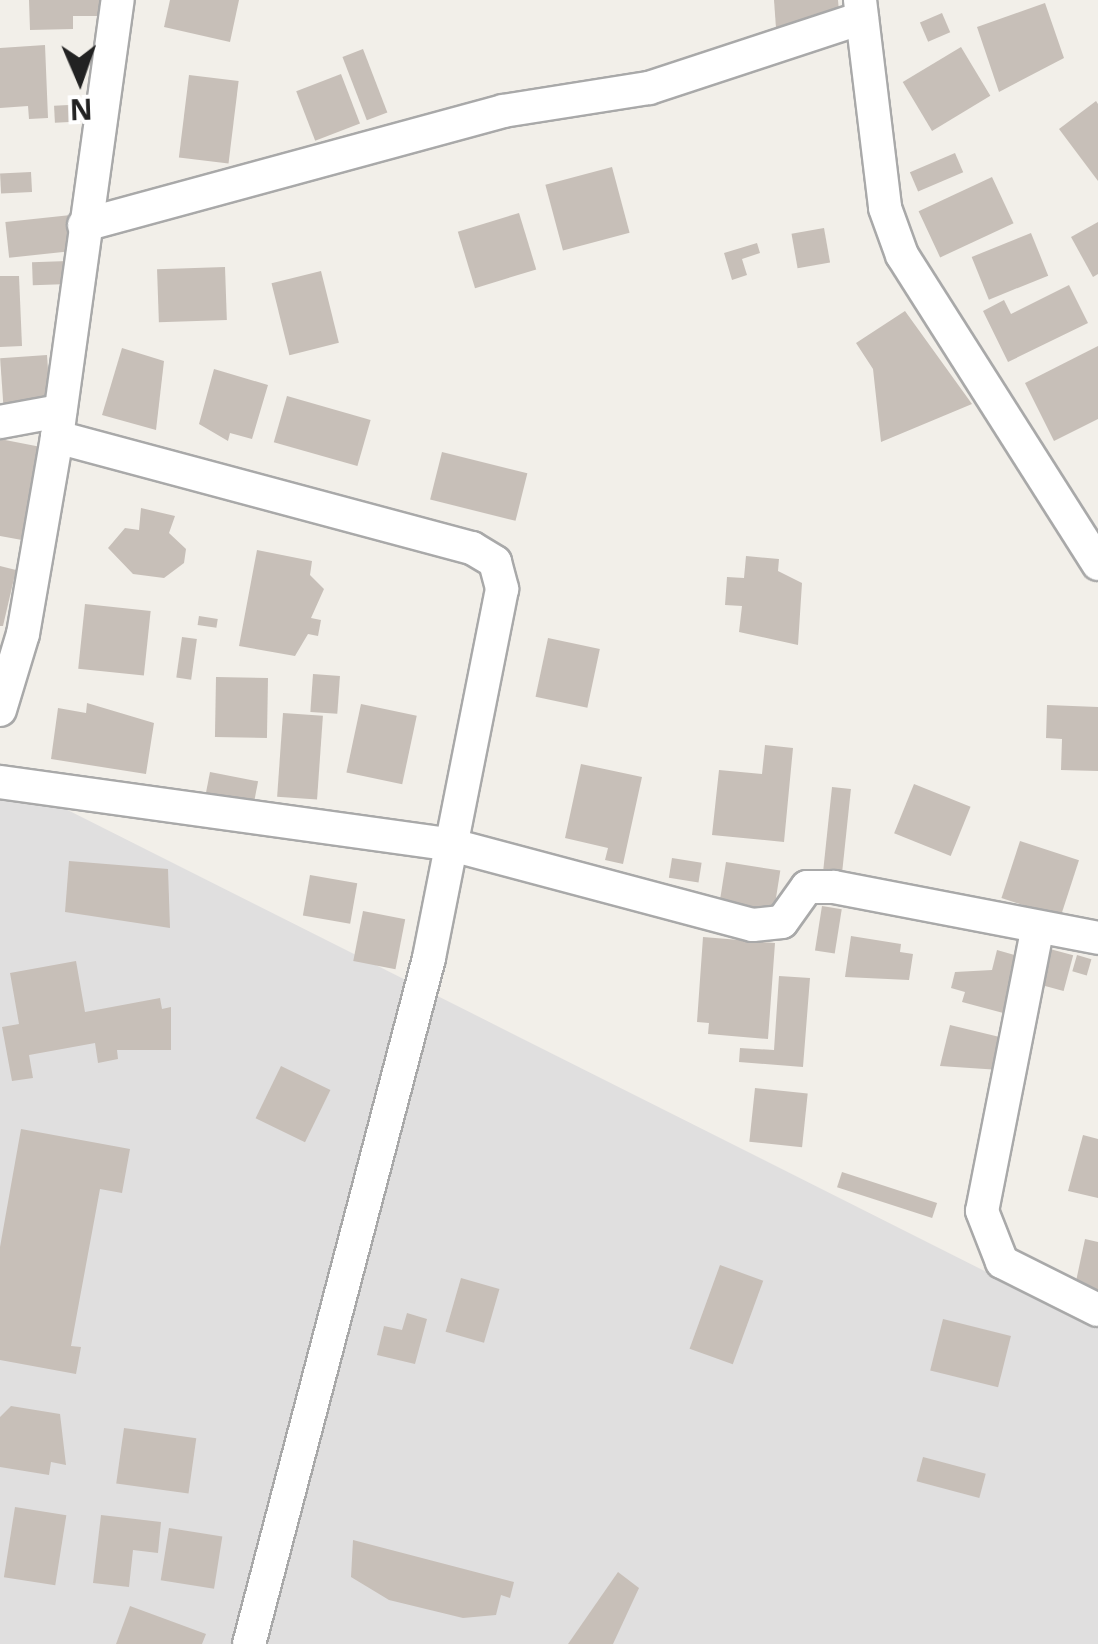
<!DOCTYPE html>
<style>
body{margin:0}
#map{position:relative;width:1098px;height:1644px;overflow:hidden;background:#f2efe9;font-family:"Noto Sans",sans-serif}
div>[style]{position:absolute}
.residential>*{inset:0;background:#e0dfdf}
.building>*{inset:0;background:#c7bfb8;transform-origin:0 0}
.roads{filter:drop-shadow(2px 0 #a9a9a9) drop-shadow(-2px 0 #a9a9a9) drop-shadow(0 2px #a9a9a9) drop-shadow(0 -2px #a9a9a9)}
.minor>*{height:32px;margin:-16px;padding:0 16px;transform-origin:16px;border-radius:16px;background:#fff}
span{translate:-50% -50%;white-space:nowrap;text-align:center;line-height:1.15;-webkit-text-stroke:8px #fff;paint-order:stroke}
.north{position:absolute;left:30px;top:30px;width:100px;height:100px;-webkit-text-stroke:8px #fff;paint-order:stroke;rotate:178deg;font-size:28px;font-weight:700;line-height:40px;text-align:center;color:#222}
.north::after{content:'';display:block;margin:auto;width:35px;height:45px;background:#222;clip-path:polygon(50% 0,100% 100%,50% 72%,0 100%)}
</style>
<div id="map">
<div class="residential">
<i style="clip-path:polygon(0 776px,1098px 1328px,1098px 1644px,0 1644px)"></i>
</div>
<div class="building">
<i style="clip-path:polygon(29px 0,105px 0,105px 16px,73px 16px,73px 29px,30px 30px)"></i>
<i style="clip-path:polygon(170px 0,239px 0,230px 42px,164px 27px)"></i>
<i style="clip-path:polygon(774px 0,838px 0,840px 24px,776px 28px)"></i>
<i style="clip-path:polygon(1045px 3px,1064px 58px,999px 92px,977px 27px)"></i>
<i style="left:942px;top:13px;width:21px;height:24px;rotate:67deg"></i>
<i style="clip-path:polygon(45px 45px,48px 118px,29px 119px,28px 106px,0 108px,0 48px)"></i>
<i style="left:961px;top:47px;width:57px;height:68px;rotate:59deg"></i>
<i style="left:363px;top:49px;width:68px;height:22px;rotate:69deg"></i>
<i style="left:341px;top:74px;width:53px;height:48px;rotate:69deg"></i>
<i style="left:189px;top:75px;width:50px;height:83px;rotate:7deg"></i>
<i style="clip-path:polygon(1096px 101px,1098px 104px,1098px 181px,1059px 129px)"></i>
<i style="left:88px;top:104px;width:17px;height:34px;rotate:87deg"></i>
<i style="left:955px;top:153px;width:21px;height:49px;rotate:67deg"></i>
<i style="left:612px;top:167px;width:68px;height:69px;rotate:75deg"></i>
<i style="left:31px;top:172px;width:20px;height:31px;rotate:87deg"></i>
<i style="left:992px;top:177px;width:51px;height:81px;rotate:65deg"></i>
<i style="left:519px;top:213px;width:59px;height:64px;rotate:73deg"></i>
<i style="left:71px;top:215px;width:36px;height:66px;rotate:84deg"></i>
<i style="clip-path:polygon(1098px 222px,1098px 274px,1093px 277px,1071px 237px)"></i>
<i style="left:824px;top:228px;width:35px;height:33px;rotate:80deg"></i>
<i style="left:1031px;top:233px;width:46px;height:64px;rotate:68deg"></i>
<i style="clip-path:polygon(757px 243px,760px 253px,742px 259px,747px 275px,732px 280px,724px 253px)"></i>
<i style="left:68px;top:261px;width:23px;height:36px;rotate:88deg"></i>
<i style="left:225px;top:267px;width:53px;height:68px;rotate:88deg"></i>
<i style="left:321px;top:271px;width:74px;height:51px;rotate:76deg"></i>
<i style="clip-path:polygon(0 276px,19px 276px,22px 346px,0 347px)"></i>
<i style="clip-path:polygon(1069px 285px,1088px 323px,1008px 362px,983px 311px,1004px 300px,1011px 314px)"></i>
<i style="clip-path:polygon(905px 311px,972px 404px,881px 442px,873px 369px,856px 343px)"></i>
<i style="clip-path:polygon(1098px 346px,1098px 419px,1054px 441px,1025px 383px)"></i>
<i style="clip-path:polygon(122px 348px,164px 361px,156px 430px,102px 415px)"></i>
<i style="left:47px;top:355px;width:51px;height:47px;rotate:86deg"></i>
<i style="clip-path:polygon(214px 369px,268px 385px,252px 439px,230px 433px,228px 441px,199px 424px)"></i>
<i style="left:287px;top:396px;width:87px;height:48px;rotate:16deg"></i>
<i style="clip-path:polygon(0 439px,41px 447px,22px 540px,0 536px)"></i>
<i style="left:442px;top:452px;width:88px;height:49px;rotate:14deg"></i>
<i style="clip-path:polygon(141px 508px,175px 516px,169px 533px,186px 549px,184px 563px,164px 578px,133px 574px,108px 548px,125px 528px,139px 530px)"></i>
<i style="clip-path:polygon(257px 550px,312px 561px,310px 575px,324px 589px,311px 618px,321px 620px,318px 636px,308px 634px,295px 656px,239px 646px)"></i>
<i style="clip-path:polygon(746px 556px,779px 559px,778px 571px,802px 583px,798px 645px,739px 632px,742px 606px,725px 605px,727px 577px,744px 578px)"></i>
<i style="clip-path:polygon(0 566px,16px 570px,3px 626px,0 626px)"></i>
<i style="left:85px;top:604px;width:66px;height:65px;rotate:6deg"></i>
<i style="left:199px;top:616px;width:19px;height:9px;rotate:9deg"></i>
<i style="left:182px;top:637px;width:15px;height:41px;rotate:8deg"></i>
<i style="left:548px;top:638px;width:53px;height:60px;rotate:12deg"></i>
<i style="left:313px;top:674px;width:27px;height:38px;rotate:4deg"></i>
<i style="left:216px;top:677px;width:52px;height:60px;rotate:1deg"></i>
<i style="clip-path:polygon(87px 703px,154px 723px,146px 774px,51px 759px,58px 708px,86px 713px)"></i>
<i style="left:361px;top:704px;width:57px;height:70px;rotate:12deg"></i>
<i style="clip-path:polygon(1047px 705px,1098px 707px,1098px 771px,1061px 770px,1062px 739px,1046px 738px)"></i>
<i style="left:283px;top:713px;width:40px;height:84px;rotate:4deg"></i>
<i style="clip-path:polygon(765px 745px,793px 748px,784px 842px,712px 835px,719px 770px,762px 774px)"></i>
<i style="clip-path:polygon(581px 764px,642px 777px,623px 864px,605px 860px,608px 848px,565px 838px)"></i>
<i style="left:210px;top:772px;width:49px;height:28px;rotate:11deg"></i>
<i style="left:914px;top:784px;width:61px;height:53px;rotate:22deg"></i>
<i style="left:832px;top:787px;width:19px;height:85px;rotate:6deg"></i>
<i style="left:1020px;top:841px;width:62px;height:60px;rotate:18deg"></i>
<i style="left:672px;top:858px;width:30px;height:20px;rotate:9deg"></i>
<i style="clip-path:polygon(69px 861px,168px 869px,170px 928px,65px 912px)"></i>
<i style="left:726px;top:862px;width:55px;height:47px;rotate:9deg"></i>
<i style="left:310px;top:875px;width:48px;height:41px;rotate:10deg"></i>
<i style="left:822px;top:906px;width:20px;height:45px;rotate:9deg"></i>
<i style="left:363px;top:911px;width:43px;height:51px;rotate:11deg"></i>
<i style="clip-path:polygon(851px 936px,901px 944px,900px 952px,913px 954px,909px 980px,845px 977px)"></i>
<i style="clip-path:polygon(703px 937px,775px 943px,768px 1039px,708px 1034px,709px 1023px,697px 1022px)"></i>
<i style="left:1050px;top:949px;width:24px;height:37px;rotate:15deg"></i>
<i style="clip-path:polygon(997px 950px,1022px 957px,1007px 1014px,962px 1002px,965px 992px,951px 988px,955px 972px,992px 970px)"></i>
<i style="left:1077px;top:955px;width:15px;height:17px;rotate:16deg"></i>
<i style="clip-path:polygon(76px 961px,85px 1012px,160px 998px,162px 1009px,171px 1007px,171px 1050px,117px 1050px,118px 1059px,98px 1063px,95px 1043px,29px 1055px,33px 1078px,12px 1081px,2px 1027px,19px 1024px,10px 973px)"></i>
<i style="clip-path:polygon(779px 976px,810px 978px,803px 1067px,739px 1062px,740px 1048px,774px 1050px)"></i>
<i style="clip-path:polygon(950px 1025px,1008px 1039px,1000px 1070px,940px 1066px)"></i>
<i style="left:281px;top:1066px;width:55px;height:58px;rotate:26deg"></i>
<i style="left:755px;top:1088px;width:53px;height:54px;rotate:6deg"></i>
<i style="clip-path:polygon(21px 1129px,130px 1149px,122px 1193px,100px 1189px,71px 1346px,81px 1347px,76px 1374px,0 1360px,0 1247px)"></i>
<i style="clip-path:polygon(1083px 1135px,1098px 1139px,1098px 1198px,1068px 1191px)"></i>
<i style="left:842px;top:1172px;width:100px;height:16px;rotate:18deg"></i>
<i style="clip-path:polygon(1085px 1239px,1098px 1242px,1098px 1291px,1075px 1286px)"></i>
<i style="left:720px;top:1265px;width:46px;height:89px;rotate:20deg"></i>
<i style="left:461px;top:1278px;width:40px;height:56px;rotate:16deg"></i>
<i style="clip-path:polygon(407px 1313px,427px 1319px,415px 1364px,377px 1355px,384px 1326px,402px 1330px)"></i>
<i style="left:943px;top:1319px;width:70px;height:53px;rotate:14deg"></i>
<i style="clip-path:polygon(11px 1406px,60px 1414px,66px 1465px,51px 1462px,49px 1475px,0 1467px,0 1417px)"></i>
<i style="left:124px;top:1428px;width:73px;height:56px;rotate:8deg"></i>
<i style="left:923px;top:1457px;width:65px;height:25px;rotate:15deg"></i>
<i style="left:15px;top:1507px;width:52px;height:71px;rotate:9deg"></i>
<i style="clip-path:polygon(101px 1515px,161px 1522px,158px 1553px,133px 1550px,129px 1587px,93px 1583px)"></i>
<i style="left:169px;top:1528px;width:54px;height:53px;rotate:9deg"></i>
<i style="clip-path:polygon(353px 1540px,514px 1582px,510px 1598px,501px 1595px,496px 1615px,463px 1618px,389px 1600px,351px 1577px)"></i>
<i style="clip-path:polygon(618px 1572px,639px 1588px,613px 1644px,568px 1644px)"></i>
<i style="clip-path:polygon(130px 1606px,206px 1634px,202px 1644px,116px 1644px)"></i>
</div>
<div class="roads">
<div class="minor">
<i style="left:860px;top:0;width:209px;rotate:83.1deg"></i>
<i style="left:885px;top:208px;width:50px;rotate:70.1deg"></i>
<i style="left:902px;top:255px;width:366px;rotate:57.6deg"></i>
<i style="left:84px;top:225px;width:434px;rotate:-15.2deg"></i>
<i style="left:503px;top:111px;width:148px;rotate:-9deg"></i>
<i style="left:649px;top:88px;width:224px;rotate:-18.2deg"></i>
<i style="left:0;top:422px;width:61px;rotate:-10.4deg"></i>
<i style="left:57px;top:437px;width:430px;rotate:15deg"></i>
<i style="left:472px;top:548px;width:27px;rotate:31deg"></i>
<i style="left:495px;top:562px;width:28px;rotate:75deg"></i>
<i style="left:502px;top:589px;width:376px;rotate:101.2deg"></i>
<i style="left:429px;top:958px;width:709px;rotate:104.7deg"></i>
<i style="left:0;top:710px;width:79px;rotate:-73.2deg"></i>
<i style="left:23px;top:634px;width:200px;rotate:-80.2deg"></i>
<i style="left:57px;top:437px;width:441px;rotate:-82.1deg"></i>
<i style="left:0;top:782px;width:456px;rotate:7.9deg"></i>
<i style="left:452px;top:845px;width:311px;rotate:14.9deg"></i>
<i style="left:753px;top:925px;width:29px;rotate:-6deg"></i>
<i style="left:782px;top:922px;width:43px;rotate:-54.5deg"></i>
<i style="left:807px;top:887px;width:27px"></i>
<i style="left:834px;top:887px;width:269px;rotate:10.9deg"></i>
<i style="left:1037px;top:931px;width:285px;rotate:101.1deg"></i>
<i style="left:982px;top:1211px;width:55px;rotate:68.6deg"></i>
<i style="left:1002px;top:1262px;width:107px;rotate:26.6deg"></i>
</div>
</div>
<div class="north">N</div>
</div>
